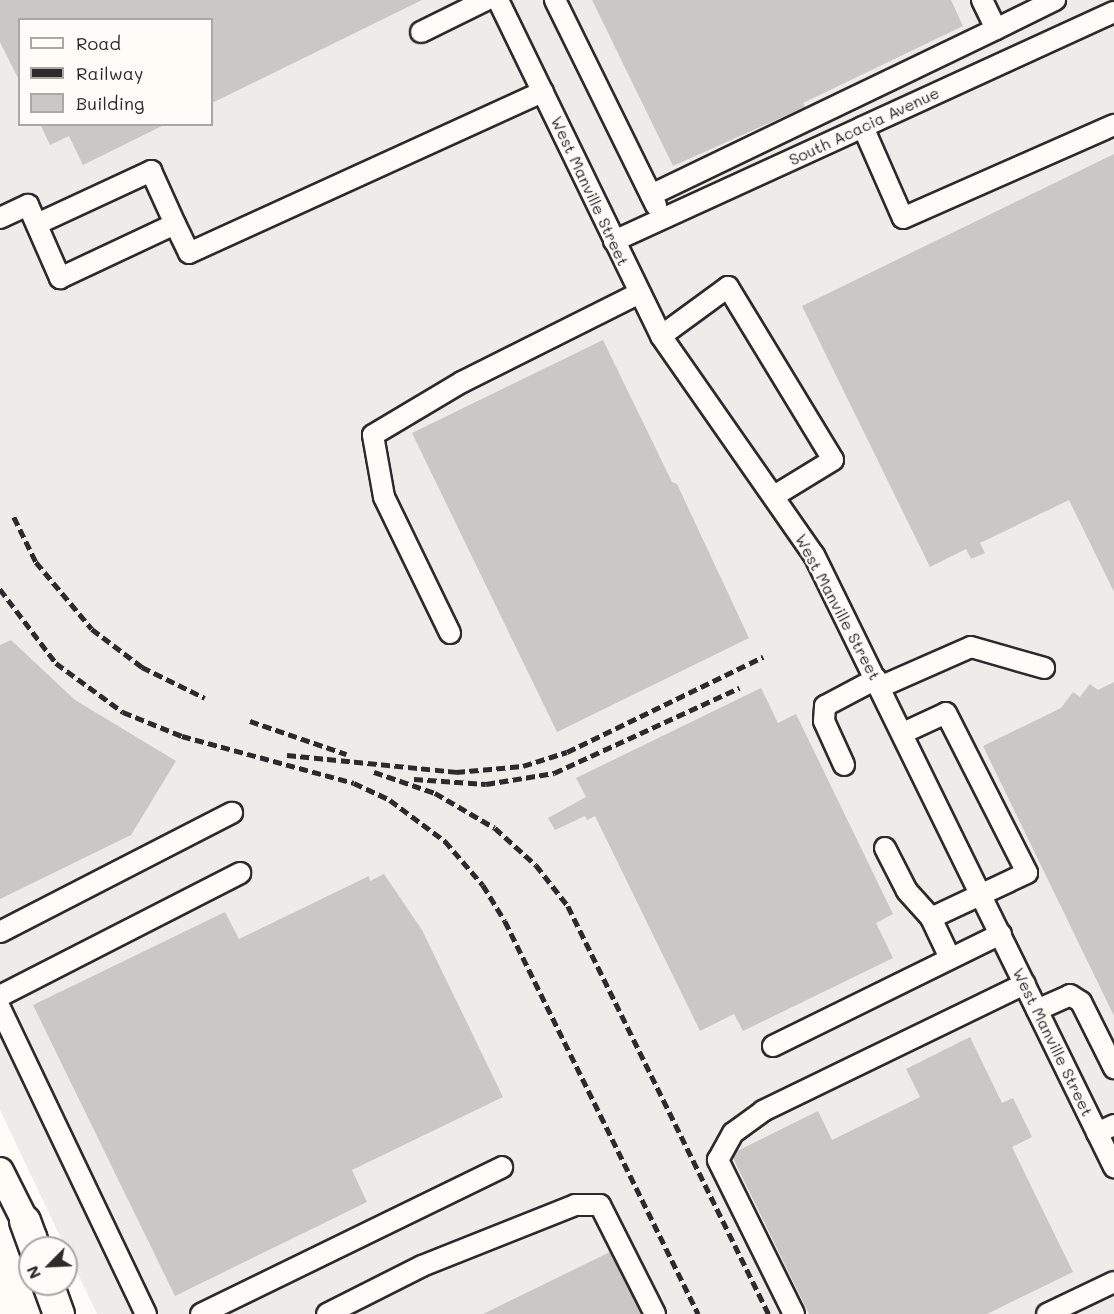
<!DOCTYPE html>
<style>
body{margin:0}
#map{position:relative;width:1114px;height:1314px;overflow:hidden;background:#fdfcf7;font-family:Mali,sans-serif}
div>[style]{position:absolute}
.built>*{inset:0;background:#edece8}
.building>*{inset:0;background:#c9c8c4}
.roads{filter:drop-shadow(2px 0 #2b2b2b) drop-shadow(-2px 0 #2b2b2b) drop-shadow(0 2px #2b2b2b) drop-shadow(0 -2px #2b2b2b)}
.minor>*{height:20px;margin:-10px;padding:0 10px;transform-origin:10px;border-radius:10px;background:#fdfcf7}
.major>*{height:26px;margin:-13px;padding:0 13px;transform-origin:13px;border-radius:13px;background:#fdfcf7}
.highway>*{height:30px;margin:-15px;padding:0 15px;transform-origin:15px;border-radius:15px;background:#fdfcf7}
.rail>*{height:4.5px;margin-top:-2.25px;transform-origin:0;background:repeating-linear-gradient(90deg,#2b2b2b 0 9px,transparent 0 13.5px)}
span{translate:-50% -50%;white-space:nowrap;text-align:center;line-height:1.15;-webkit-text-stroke:4.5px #fdfcf7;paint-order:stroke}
.street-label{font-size:16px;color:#2b2b2b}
.legend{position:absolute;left:18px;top:18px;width:195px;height:108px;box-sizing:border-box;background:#fdfcf7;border:2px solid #a9a8a5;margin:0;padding:8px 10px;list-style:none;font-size:18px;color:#2b2b2b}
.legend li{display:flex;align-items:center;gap:12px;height:30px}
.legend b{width:30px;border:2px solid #a9a8a5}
.north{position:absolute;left:18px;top:1236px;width:60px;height:60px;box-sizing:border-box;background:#fdfcf7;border:2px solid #a9a8a5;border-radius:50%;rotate:246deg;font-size:16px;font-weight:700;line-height:24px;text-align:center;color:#2b2b2b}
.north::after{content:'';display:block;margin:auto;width:21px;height:27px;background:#2b2b2b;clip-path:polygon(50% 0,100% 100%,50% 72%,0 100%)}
</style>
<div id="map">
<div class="built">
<i style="clip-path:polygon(evenodd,0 0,1114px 0,1114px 1314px,97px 1314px,0 1110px,0 0,20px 20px,212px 20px,212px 124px,20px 124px,20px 20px)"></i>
</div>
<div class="building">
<i style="clip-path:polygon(0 0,422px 0,212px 103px,212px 20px,20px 20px,20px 82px,0 42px)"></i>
<i style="clip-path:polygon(592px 0,951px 0,963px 26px,803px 103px,805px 107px,673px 166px)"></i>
<i style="clip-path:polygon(40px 124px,166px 124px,83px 165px,69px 136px,50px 145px)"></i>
<i style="clip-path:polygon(1114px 154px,1114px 592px,1069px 500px,980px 543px,985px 553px,971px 559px,966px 549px,930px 567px,802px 306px)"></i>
<i style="clip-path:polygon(603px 340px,672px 482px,677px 484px,749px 638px,557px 732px,412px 433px)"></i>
<i style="clip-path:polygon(11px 640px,75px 700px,176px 761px,131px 835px,0 899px,0 645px)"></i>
<i style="clip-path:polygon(1114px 682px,1114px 1016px,983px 746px,1061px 708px,1073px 692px,1080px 697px,1090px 684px,1098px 690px)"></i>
<i style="clip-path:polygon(761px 688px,778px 723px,796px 714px,893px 914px,876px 923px,893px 958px,743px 1031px,734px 1014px,700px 1031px,595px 816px,587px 820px,585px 816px,555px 830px,548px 818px,586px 797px,576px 778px)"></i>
<i style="clip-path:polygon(384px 874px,422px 930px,503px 1097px,352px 1170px,367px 1202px,175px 1296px,33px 1005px,225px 912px,239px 939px,369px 876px,370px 881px)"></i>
<i style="clip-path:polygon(970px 1037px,1002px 1103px,1013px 1098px,1032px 1137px,1012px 1147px,1073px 1272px,987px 1314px,809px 1314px,733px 1158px,737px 1151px,818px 1111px,832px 1140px,920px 1097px,906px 1069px)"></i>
<i style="clip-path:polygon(610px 1252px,642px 1314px,483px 1314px)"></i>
</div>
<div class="roads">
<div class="minor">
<i style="left:498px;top:0;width:373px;rotate:64.1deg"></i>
<i style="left:661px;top:336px;width:267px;rotate:55.1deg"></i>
<i style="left:814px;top:555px;width:682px;rotate:63.89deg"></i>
<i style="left:555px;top:0;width:229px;rotate:63.8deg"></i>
<i style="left:982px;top:0;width:32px;rotate:64deg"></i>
<i style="left:996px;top:29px;width:66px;rotate:-26.2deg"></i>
<i style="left:421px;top:32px;width:72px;rotate:-26.2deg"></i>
<i style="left:863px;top:127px;width:99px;rotate:66.3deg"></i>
<i style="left:903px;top:218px;width:231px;rotate:-23.8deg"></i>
<i style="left:651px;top:195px;width:383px;rotate:-25.7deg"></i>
<i style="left:0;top:218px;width:31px;rotate:-25deg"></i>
<i style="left:28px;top:205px;width:80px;rotate:66.3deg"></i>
<i style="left:60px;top:278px;width:127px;rotate:-25.2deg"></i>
<i style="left:175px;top:224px;width:32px;rotate:64deg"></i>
<i style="left:189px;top:253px;width:389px;rotate:-24.5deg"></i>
<i style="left:37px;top:224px;width:126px;rotate:-24.9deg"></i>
<i style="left:151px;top:171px;width:58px;rotate:65.6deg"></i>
<i style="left:614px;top:241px;width:550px;rotate:-24.61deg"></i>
<i style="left:661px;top:336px;width:83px;rotate:-36.2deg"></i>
<i style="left:728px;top:287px;width:202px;rotate:58.7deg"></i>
<i style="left:833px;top:460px;width:69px;rotate:148.6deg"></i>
<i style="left:450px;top:633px;width:151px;rotate:-115.9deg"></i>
<i style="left:384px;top:497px;width:63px;rotate:-100.1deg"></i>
<i style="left:373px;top:435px;width:104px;rotate:-30.8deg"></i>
<i style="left:462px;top:382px;width:197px;rotate:-26.6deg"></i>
<i style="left:880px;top:687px;width:99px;rotate:-23.7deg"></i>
<i style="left:971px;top:647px;width:76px;rotate:16deg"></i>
<i style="left:903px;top:733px;width:47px;rotate:-24.9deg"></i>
<i style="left:946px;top:713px;width:179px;rotate:63.1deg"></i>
<i style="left:1027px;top:873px;width:106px;rotate:154.9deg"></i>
<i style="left:844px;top:765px;width:48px;rotate:-114.4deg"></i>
<i style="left:824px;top:721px;width:15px;rotate:-86deg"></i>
<i style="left:825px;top:706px;width:58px;rotate:-27.9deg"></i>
<i style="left:885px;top:848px;width:48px;rotate:62.9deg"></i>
<i style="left:907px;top:891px;width:36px;rotate:48deg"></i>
<i style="left:931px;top:918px;width:44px;rotate:64.6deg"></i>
<i style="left:0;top:932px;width:261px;rotate:-27.2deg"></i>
<i style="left:0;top:996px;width:270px;rotate:-27.1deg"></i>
<i style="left:0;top:1008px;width:339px;rotate:64.5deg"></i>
<i style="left:1037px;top:1010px;width:36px;rotate:-24deg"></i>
<i style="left:1070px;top:995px;width:13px;rotate:32deg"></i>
<i style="left:1081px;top:1002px;width:74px;rotate:63.4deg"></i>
<i style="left:773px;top:1046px;width:254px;rotate:-26.2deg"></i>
<i style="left:1097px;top:1133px;width:19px;rotate:-25deg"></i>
<i style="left:201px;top:1314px;width:335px;rotate:-26deg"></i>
<i style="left:327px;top:1314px;width:106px;rotate:-26.8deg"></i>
<i style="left:422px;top:1266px;width:165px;rotate:-21.7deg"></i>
<i style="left:575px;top:1205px;width:25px"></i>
<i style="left:600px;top:1205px;width:122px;rotate:63.2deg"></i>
<i style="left:794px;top:1314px;width:172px;rotate:-116.3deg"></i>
<i style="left:718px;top:1160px;width:31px;rotate:-61deg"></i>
<i style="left:733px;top:1133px;width:37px;rotate:-36deg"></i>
<i style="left:763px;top:1111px;width:291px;rotate:-25.9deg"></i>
<i style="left:1047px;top:1314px;width:74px;rotate:-25.5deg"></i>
</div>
<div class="major">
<i style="left:0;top:1171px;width:74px;rotate:63.4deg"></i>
</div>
<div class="highway">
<i style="left:25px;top:1221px;width:29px;rotate:70deg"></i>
<i style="left:48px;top:1284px;width:32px;rotate:70deg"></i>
</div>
</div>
<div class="rail">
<i style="left:14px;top:517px;width:50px;rotate:63.9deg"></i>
<i style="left:36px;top:562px;width:87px;rotate:50.1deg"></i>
<i style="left:92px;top:629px;width:63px;rotate:37.2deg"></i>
<i style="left:142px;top:667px;width:70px;rotate:26.2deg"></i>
<i style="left:0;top:589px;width:93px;rotate:52.9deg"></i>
<i style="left:56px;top:663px;width:83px;rotate:36.2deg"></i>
<i style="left:123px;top:712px;width:64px;rotate:22.1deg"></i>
<i style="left:182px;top:736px;width:178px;rotate:15.3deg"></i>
<i style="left:354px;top:783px;width:40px;rotate:25deg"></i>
<i style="left:390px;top:800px;width:69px;rotate:36.7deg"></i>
<i style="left:445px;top:841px;width:58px;rotate:49.2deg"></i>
<i style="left:483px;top:885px;width:42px;rotate:58.6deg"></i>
<i style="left:505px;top:921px;width:438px;rotate:63.8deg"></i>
<i style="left:250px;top:721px;width:102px;rotate:19deg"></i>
<i style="left:287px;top:755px;width:170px;rotate:5.7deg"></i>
<i style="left:456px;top:772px;width:67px;rotate:-5.1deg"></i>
<i style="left:523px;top:766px;width:46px;rotate:-17.7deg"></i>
<i style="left:567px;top:752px;width:218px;rotate:-25.9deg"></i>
<i style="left:374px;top:772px;width:65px;rotate:19deg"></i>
<i style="left:435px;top:793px;width:69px;rotate:30.3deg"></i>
<i style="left:495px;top:828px;width:55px;rotate:42.1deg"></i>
<i style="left:536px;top:865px;width:52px;rotate:52deg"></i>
<i style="left:568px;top:906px;width:455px;rotate:63.8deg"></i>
<i style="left:414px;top:779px;width:72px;rotate:4deg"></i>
<i style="left:486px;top:784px;width:69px;rotate:-9.2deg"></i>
<i style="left:554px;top:773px;width:204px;rotate:-24.7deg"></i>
</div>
<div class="street-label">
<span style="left:864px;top:126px;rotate:-25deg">South Acacia Avenue</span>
<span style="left:590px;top:191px;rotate:65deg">West Manville Street</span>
<span style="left:838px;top:607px;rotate:62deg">West Manville Street</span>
<span style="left:1053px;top:1042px;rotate:64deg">West Manville Street</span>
</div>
<ul class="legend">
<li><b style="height:8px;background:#fdfcf7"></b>Road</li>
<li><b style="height:8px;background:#2b2b2b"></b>Railway</li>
<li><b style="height:16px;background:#c9c8c4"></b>Building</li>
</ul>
<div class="north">N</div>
</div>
